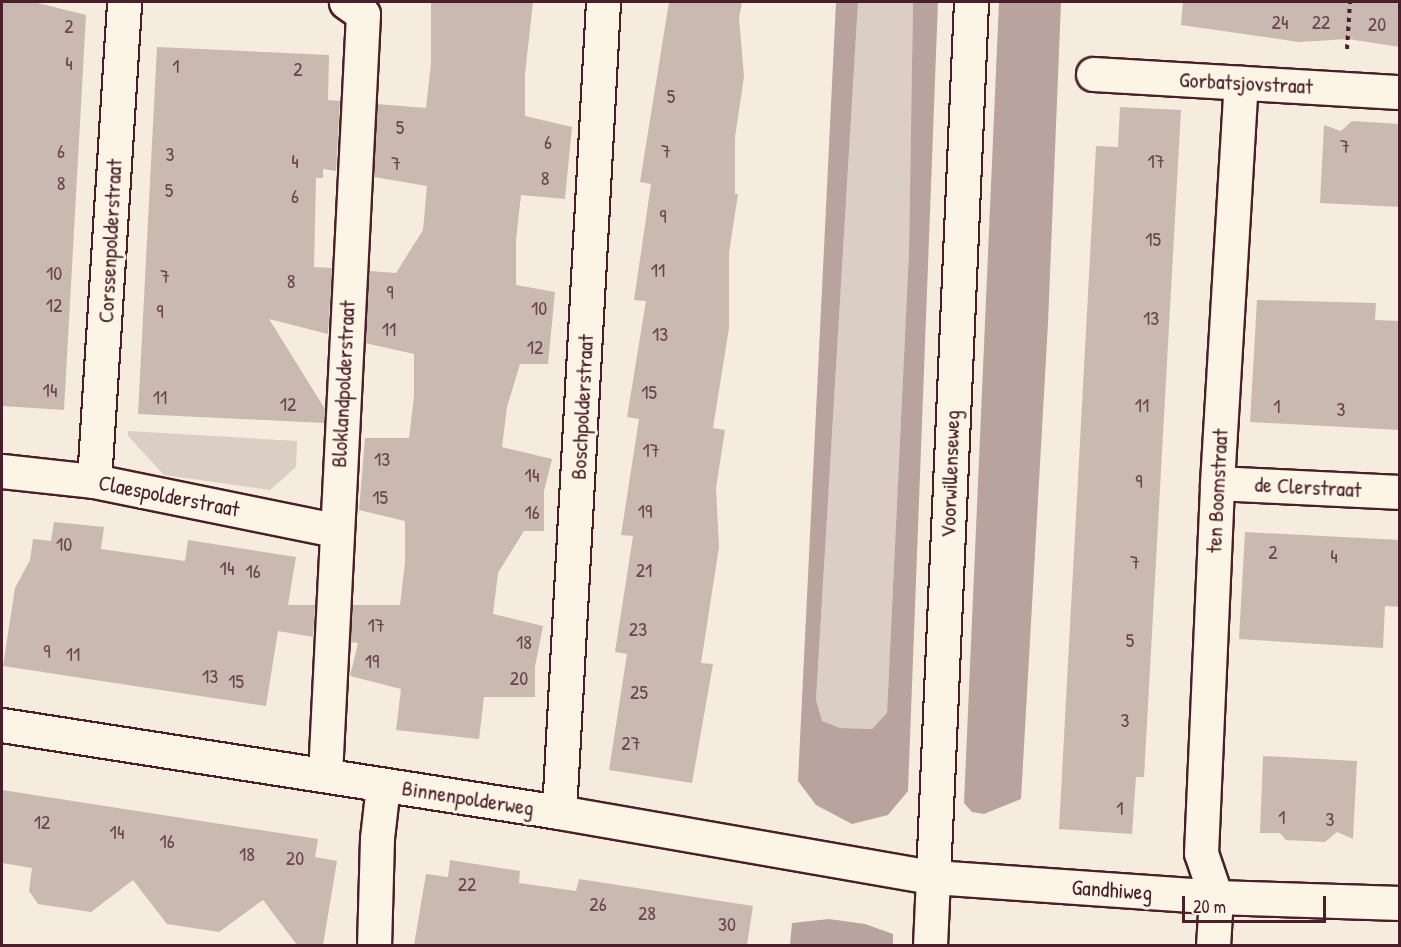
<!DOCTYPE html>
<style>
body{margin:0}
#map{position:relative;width:1401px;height:947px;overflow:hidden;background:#f5ecde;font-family:"Patrick Hand",sans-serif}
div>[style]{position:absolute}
.green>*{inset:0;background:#dbcec4}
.water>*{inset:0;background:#b8a39e}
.building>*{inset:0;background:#cab9b1}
.path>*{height:4px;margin-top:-2px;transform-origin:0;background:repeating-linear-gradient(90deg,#4a1f2b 0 4.5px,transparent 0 9px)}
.roads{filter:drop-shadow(2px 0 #4a1f2b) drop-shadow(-2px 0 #4a1f2b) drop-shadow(0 2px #4a1f2b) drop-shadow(0 -2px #4a1f2b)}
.street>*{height:33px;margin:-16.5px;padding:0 16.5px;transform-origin:16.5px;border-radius:16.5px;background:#fcf5e5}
.secondary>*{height:33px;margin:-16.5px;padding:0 16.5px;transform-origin:16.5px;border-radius:16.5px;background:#fcf5e5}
span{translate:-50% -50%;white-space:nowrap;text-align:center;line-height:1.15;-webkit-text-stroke:6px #fcf5e5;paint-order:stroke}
.number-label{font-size:20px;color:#6a464c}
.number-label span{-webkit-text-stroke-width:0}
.street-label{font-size:22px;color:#4a1f2b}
.frame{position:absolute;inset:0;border:3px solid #4a1f2b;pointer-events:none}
.scale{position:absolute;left:1182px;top:896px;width:144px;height:27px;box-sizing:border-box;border:3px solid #4a1f2b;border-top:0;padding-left:8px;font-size:18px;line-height:21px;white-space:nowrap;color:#4a1f2b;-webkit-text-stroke:4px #fcf5e5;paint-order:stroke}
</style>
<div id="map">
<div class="green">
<i style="clip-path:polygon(858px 2px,913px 2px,909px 251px,887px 713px,873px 729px,840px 728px,821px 721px,816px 700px)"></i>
<i style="clip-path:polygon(128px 431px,297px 441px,296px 467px,270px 490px,164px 475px,128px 436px)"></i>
</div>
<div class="water">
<i style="clip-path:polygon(836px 2px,858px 2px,816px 700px,822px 721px,840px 728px,872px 729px,887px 713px,909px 251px,913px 2px,938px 2px,908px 791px,888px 815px,852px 824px,816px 805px,798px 781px)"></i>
<i style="clip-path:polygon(999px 2px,1061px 2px,1048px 323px,1021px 799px,984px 814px,972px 812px,964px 803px)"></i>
<i style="clip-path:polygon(829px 919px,865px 924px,893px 934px,893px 945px,790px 945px,792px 923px)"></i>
</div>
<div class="building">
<i style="clip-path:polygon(2px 2px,34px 2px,86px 15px,64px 410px,2px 406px)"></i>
<i style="clip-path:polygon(431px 2px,533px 2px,525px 74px,525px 116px,572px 127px,565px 199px,521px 195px,516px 240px,516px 285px,555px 292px,548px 364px,520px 364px,507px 407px,502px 447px,552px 459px,544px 491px,544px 531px,524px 531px,498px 573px,493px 614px,543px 626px,535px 667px,535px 697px,484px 697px,479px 739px,396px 730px,401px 689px,350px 676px,358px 643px,350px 642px,352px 605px,400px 605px,405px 562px,405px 521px,359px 510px,365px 438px,409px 438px,414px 396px,414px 354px,365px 343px,369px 271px,396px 273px,423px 230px,427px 186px,374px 177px,377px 104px,426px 108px,431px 63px)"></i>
<i style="clip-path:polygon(669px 2px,742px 2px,739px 18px,744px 77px,735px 137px,735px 194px,738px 194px,729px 253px,729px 328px,713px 428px,725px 430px,716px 488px,719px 547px,701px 663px,713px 664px,692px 783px,609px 770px,627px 654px,615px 652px,633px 536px,621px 535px,639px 419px,627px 417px,646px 301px,634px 300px,651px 184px,640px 182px)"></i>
<i style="clip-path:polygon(1183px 2px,1400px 2px,1400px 47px,1348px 39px,1299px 42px,1181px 25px)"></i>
<i style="clip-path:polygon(157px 47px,329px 55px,328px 100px,340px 101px,336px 171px,323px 169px,323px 178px,316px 178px,314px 267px,332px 268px,328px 334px,269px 319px,325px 409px,324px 423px,138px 414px)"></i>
<i style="clip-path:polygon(1120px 107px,1181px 110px,1144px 777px,1136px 777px,1132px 834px,1059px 829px,1096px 146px,1118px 147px)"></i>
<i style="clip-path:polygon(1352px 121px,1400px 124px,1400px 207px,1320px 203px,1324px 125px,1341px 131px)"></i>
<i style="clip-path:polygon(1257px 300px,1376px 303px,1375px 320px,1400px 321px,1400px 430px,1250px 422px)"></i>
<i style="clip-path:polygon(54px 522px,104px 527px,101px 549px,185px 561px,188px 540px,296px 557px,288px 605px,315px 605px,313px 637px,278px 631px,266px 706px,3px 666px,15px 588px,30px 560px,33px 539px,51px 541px)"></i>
<i style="clip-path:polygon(1245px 532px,1400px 540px,1400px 607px,1385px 606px,1383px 648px,1239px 639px)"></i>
<i style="clip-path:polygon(1263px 756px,1357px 761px,1353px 839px,1337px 832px,1325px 842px,1286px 840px,1280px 833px,1260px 833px)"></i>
<i style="clip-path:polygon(2px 790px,318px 839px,315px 857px,337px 861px,323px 945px,297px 945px,263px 900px,219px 932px,167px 924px,133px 880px,91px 912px,38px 904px,29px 891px,32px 868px,2px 863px)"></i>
<i style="clip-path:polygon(450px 860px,520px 871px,519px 883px,576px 891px,579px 879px,753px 906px,747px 945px,414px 945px,426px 874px,448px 877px)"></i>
</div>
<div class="path">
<i style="left:1347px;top:49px;width:47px;rotate:-86.3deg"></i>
</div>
<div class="roads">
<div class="street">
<i style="left:971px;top:2px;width:876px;rotate:92.49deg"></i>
<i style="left:933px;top:877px;width:284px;rotate:4deg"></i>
<i style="left:1216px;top:897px;width:184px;rotate:1.9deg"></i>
<i style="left:1093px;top:74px;width:308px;rotate:3.4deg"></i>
<i style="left:2px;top:471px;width:93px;rotate:6.2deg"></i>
<i style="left:94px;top:481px;width:246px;rotate:11.5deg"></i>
<i style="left:94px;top:481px;width:480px;rotate:-86.4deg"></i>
<i style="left:1217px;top:483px;width:183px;rotate:2.8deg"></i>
<i style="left:325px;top:775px;width:762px;rotate:-87.14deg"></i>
<i style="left:363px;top:14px;width:21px;rotate:-145deg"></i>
<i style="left:559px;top:812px;width:811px;rotate:-86.89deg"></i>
<i style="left:374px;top:946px;width:108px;rotate:-88.4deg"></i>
<i style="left:377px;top:838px;width:53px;rotate:-83.5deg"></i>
<i style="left:1213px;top:946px;width:49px;rotate:-86.5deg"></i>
<i style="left:1216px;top:897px;width:46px;rotate:-108.8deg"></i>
<i style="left:1201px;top:853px;width:370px;rotate:-87.5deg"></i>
<i style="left:1217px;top:483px;width:401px;rotate:-86.6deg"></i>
</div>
<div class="secondary">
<i style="left:2px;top:725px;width:564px;rotate:8.88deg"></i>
<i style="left:559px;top:812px;width:380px;rotate:9.9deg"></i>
<i style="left:933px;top:877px;width:69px;rotate:92.5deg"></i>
</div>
</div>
<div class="number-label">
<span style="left:1280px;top:21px">24</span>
<span style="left:1321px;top:21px">22</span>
<span style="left:1377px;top:23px">20</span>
<span style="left:69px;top:25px">2</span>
<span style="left:69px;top:62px">4</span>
<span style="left:176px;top:65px">1</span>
<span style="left:298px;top:68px">2</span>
<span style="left:671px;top:95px">5</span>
<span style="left:400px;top:126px">5</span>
<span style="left:548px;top:141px">6</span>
<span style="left:1345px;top:145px">7</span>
<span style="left:61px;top:150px">6</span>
<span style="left:666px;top:150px">7</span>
<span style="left:170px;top:153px">3</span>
<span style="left:295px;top:160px">4</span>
<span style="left:1156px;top:160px">17</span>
<span style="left:396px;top:162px">7</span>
<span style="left:545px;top:177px">8</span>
<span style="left:61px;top:182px">8</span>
<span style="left:169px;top:189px">5</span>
<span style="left:295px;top:195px">6</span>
<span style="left:663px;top:215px">9</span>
<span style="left:1153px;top:238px">15</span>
<span style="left:658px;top:269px">11</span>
<span style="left:54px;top:272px">10</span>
<span style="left:165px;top:275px">7</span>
<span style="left:291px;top:280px">8</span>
<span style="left:390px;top:291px">9</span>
<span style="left:54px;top:304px">12</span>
<span style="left:539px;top:307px">10</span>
<span style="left:160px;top:310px">9</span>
<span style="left:1151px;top:317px">13</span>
<span style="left:389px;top:328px">11</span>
<span style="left:660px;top:333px">13</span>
<span style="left:535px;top:346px">12</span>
<span style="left:50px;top:389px">14</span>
<span style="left:649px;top:391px">15</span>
<span style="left:160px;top:396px">11</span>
<span style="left:288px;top:403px">12</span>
<span style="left:1142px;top:404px">11</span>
<span style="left:1277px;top:405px">1</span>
<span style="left:1341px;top:408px">3</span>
<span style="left:651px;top:449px">17</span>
<span style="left:382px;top:458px">13</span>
<span style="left:532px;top:474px">14</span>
<span style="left:1139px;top:480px">9</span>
<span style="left:380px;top:496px">15</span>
<span style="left:645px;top:510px">19</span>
<span style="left:532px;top:511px">16</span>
<span style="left:64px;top:543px">10</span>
<span style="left:1273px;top:551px">2</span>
<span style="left:1334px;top:555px">4</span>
<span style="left:1135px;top:561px">7</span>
<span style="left:227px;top:567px">14</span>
<span style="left:644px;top:569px">21</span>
<span style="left:253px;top:570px">16</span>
<span style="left:376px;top:624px">17</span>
<span style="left:638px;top:628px">23</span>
<span style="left:1130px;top:639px">5</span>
<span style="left:524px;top:641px">18</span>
<span style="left:47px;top:650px">9</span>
<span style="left:73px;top:653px">11</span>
<span style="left:372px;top:660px">19</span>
<span style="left:210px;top:675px">13</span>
<span style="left:519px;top:677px">20</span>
<span style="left:236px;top:680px">15</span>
<span style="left:639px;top:691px">25</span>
<span style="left:1125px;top:719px">3</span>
<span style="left:631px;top:742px">27</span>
<span style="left:1120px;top:807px">1</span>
<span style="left:1282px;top:816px">1</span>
<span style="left:1330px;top:818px">3</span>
<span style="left:42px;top:821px">12</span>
<span style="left:117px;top:831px">14</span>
<span style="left:167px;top:840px">16</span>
<span style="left:247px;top:853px">18</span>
<span style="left:295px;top:857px">20</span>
<span style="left:467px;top:883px">22</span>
<span style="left:598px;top:903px">26</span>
<span style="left:647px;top:912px">28</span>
<span style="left:727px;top:923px">30</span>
</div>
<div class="street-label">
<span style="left:1246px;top:83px;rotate:3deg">Gorbatsjovstraat</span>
<span style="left:110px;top:241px;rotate:-87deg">Corssenpolderstraat</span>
<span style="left:343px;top:384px;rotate:-87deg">Bloklandpolderstraat</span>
<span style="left:582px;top:407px;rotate:-87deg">Boschpolderstraat</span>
<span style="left:950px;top:474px;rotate:-88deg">Voorwillenseweg</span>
<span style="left:1308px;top:487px;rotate:3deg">de Clerstraat</span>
<span style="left:1217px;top:491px;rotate:-87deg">ten Boomstraat</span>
<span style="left:169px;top:496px;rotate:11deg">Claespolderstraat</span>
<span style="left:468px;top:798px;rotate:9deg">Binnenpolderweg</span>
<span style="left:1112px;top:890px;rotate:4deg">Gandhiweg</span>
</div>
<div class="frame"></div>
<div class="scale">20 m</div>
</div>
